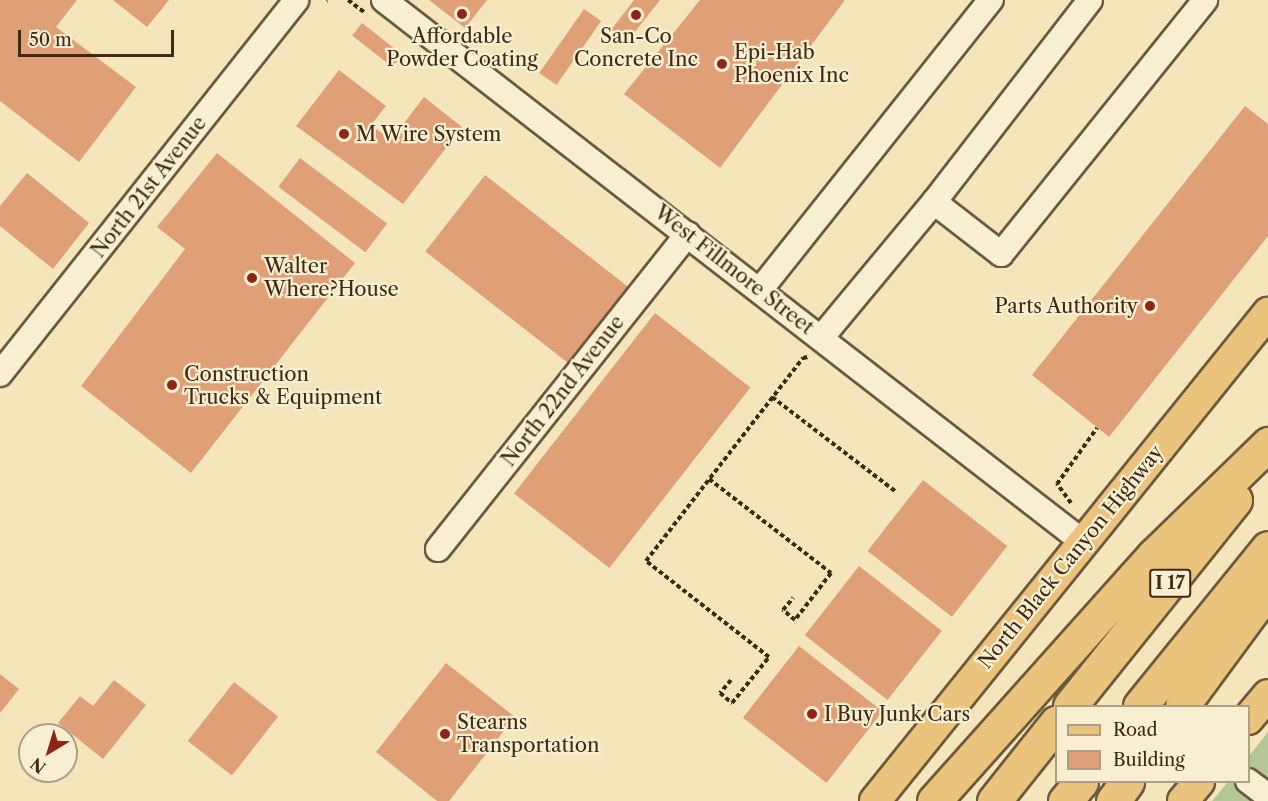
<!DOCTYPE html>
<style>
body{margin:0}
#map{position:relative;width:1268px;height:801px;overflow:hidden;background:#f4e6ba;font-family:"Libre Caslon Text",serif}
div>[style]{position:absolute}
.green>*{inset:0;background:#b4c695}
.building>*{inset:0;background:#dfa077;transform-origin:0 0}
.path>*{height:4px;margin-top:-2px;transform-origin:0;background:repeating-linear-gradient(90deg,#402a15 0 4.5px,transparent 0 7.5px)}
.roads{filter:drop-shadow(2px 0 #6d593e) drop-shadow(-2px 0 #6d593e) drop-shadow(0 2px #6d593e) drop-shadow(0 -2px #6d593e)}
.minor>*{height:24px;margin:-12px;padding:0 12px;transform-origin:12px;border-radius:12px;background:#f8efd2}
.major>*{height:30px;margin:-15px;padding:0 15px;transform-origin:15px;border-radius:15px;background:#eac37d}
.highway>*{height:33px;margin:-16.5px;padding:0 16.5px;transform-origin:16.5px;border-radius:16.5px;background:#eac37d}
.dots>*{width:16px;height:16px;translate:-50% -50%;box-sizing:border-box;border:3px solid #f8efd2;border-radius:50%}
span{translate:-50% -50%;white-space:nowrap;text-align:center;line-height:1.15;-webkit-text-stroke:4.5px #f8efd2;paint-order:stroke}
.shield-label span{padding:2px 4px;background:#f8efd2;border:2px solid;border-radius:4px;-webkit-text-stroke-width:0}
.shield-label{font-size:18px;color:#402a15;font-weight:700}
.poi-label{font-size:20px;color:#402a15}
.left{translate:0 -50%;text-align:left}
.right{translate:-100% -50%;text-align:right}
.street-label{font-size:20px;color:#402a15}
.legend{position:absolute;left:1055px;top:705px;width:195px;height:78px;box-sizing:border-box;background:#f8efd2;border:2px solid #aea086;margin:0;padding:8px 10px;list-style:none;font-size:18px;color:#402a15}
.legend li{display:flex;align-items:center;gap:12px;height:30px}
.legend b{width:30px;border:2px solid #aea086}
.north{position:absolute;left:18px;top:723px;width:60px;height:60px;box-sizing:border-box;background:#f8efd2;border:2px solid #aea086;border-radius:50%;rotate:218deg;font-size:16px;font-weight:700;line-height:24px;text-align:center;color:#402a15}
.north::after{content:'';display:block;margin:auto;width:21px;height:27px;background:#8f2418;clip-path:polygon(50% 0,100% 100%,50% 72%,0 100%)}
.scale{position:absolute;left:18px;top:30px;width:156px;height:27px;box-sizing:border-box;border:3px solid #402a15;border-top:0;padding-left:8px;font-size:18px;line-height:21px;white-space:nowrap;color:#402a15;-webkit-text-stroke:4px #f8efd2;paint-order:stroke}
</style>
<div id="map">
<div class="green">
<i style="clip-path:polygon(1268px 732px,1268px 801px,1212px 801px,1228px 782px,1248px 782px,1249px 756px)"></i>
</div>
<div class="building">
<i style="clip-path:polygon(0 0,77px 0,56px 27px,136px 87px,79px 162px,0 101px)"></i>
<i style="clip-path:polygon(113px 0,169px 0,147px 27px)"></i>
<i style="clip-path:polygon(429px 0,487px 0,465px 28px)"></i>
<i style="clip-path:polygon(634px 0,660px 0,627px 42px,611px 30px)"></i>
<i style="clip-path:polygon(700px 0,845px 0,720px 168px,624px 94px)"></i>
<i style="left:584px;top:9px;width:21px;height:78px;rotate:35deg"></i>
<i style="left:362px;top:23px;width:51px;height:16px;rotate:38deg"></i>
<i style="clip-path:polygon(339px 70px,386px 106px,371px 125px,391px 140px,424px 97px,462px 127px,403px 204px,296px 126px)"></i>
<i style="clip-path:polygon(1245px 106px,1268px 124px,1268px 236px,1109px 437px,1032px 375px)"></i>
<i style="clip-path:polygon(217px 153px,355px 263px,191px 473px,81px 386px,185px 249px,157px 227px)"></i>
<i style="left:300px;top:158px;width:109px;height:36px;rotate:37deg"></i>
<i style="clip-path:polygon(27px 173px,89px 223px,53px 269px,0 226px,0 206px)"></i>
<i style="left:485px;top:175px;width:190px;height:97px;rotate:38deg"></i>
<i style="left:655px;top:313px;width:121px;height:229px;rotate:38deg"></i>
<i style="left:923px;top:480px;width:107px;height:90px;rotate:38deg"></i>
<i style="left:859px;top:566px;width:105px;height:88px;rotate:38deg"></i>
<i style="left:799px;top:646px;width:106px;height:91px;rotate:38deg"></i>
<i style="clip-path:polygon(446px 663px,515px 717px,449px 801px,437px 801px,376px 752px)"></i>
<i style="clip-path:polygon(0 674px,19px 689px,0 713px)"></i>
<i style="clip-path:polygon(114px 680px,146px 705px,103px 759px,58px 723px,80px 696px,93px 706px)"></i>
<i style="left:234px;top:682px;width:56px;height:75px;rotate:38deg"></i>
</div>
<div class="path">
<i style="left:348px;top:0;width:21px;rotate:37deg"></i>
<i style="left:326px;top:1px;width:1px;rotate:-45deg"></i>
<i style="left:772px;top:397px;width:155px;rotate:37.4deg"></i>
<i style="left:709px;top:479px;width:154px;rotate:37.6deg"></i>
<i style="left:831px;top:573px;width:59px;rotate:127.5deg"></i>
<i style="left:795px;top:620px;width:16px;rotate:-140deg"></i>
<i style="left:783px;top:610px;width:16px;rotate:-50deg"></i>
<i style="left:1071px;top:503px;width:24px;rotate:-126deg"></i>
<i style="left:1057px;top:484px;width:69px;rotate:-54.5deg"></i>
<i style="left:731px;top:680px;width:17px;rotate:130deg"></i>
<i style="left:720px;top:693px;width:16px;rotate:40deg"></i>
<i style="left:732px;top:703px;width:59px;rotate:-51.2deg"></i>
<i style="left:769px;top:657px;width:156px;rotate:-142deg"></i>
<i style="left:646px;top:561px;width:257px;rotate:-52.3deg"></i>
<i style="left:803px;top:358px;width:5px;rotate:-11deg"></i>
</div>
<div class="roads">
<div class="minor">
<i style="left:384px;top:0;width:885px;rotate:37.79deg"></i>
<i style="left:934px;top:202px;width:255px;rotate:-52.3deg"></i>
<i style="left:760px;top:290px;width:371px;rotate:-51.5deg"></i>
<i style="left:821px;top:338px;width:177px;rotate:-50.3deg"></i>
<i style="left:934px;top:202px;width:85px;rotate:37.8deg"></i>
<i style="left:1001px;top:254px;width:326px;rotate:-51.2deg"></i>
<i style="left:0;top:374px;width:477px;rotate:-51.6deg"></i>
<i style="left:438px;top:549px;width:402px;rotate:-51.6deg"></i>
<i style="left:1248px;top:781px;width:25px;rotate:37deg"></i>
</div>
<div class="major">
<i style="left:1248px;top:719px;width:31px;rotate:-50deg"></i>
<i style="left:875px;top:801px;width:627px;rotate:-51.15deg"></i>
<i style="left:1183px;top:801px;width:25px;rotate:-50deg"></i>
</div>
<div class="highway">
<i style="left:1070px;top:706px;width:264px;rotate:-51.3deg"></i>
<i style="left:1140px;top:706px;width:203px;rotate:-51deg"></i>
<i style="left:1182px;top:706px;width:145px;rotate:-53.7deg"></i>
<i style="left:934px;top:801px;width:329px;rotate:-48.2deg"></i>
<i style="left:1153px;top:556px;width:161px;rotate:-44.2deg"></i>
<i style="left:994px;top:801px;width:100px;rotate:-51.5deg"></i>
<i style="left:1065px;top:801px;width:25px;rotate:-50deg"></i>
<i style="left:1113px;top:801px;width:24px;rotate:-54deg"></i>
</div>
</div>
<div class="dots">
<i style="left:462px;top:14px;background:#8f2418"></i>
<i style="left:636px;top:15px;background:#8f2418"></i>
<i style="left:722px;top:64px;background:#8f2418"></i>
<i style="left:344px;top:134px;background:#8f2418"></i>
<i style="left:252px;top:278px;background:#8f2418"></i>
<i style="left:1150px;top:306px;background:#8f2418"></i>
<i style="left:172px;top:385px;background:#8f2418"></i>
<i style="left:812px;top:714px;background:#8f2418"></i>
<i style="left:445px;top:734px;background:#8f2418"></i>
</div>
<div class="shield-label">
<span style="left:1170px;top:583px">I 17</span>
</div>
<div class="poi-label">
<span style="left:462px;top:48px">Affordable<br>Powder Coating</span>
<span style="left:636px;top:48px">San-Co<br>Concrete Inc</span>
<span class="left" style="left:734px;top:64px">Epi-Hab<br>Phoenix Inc</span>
<span class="left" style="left:356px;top:134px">M Wire System</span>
<span class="left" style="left:264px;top:278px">Walter<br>Where?House</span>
<span class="right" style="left:1138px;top:306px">Parts Authority</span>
<span class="left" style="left:184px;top:386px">Construction<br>Trucks &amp; Equipment</span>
<span class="left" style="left:824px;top:714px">I Buy Junk Cars</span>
<span class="left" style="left:457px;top:734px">Stearns<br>Transportation</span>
</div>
<div class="street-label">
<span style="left:149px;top:187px;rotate:-52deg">North 21st Avenue</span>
<span style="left:734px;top:270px;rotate:38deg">West Fillmore Street</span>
<span style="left:563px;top:391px;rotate:-52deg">North 22nd Avenue</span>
<span style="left:1071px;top:557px;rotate:-51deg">North Black Canyon Highway</span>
</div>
<ul class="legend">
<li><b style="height:8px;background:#eac37d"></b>Road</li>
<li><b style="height:16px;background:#dfa077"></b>Building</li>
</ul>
<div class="north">N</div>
<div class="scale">50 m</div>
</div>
